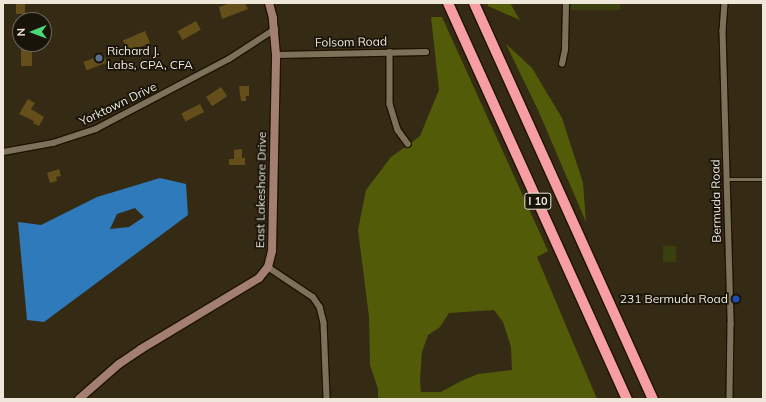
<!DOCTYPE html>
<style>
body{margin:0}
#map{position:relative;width:766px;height:402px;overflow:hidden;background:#352b14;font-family:Mulish,sans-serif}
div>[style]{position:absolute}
.green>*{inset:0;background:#39400d;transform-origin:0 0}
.forest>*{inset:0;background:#515b08}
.water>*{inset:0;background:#2e7aba}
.building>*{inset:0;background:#644e1a;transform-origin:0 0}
.roads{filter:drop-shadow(1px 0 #1d1300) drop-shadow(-1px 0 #1d1300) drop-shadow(0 1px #1d1300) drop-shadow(0 -1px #1d1300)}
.lane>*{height:3px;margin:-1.5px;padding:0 1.5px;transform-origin:1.5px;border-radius:1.5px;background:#7d7259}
.street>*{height:5.5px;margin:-2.75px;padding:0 2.75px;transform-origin:2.75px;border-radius:2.75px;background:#7d7259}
.secondary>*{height:8px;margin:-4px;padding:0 4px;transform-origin:4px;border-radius:4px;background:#a27f70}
.highway>*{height:10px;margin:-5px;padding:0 5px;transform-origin:5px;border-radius:5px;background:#f79da4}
.dots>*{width:11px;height:11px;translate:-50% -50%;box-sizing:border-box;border:2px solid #19140a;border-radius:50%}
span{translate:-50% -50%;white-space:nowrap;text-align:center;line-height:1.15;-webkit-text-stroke:3.5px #19140a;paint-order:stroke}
.shield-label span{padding:1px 3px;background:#19140a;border:1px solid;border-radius:3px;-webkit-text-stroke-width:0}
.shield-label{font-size:11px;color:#eee7da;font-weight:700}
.street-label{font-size:12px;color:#eee7da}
.poi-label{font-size:12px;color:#eee7da}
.left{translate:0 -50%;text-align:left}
.right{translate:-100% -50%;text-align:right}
.frame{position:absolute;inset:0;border:4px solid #eee7da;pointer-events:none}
.north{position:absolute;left:12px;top:12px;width:40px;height:40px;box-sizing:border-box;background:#19140a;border:1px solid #6e685d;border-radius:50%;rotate:269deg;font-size:11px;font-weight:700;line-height:16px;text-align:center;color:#eee7da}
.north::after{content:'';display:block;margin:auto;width:14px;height:18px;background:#4bd677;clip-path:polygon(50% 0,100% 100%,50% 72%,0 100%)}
</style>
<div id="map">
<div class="green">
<i style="left:571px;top:3px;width:49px;height:7px"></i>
<i style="left:663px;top:246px;width:13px;height:16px"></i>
</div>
<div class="forest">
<i style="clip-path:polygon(487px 3px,510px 3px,520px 20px,488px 6px)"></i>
<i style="clip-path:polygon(evenodd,431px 17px,442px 17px,548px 251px,537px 257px,597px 399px,378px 399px,378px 389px,370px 365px,369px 317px,358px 230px,366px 190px,391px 157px,405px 147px,406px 148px,412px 145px,411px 143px,420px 136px,439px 90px,431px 17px,494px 310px,503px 322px,511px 347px,512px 370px,478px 374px,461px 381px,441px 392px,421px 392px,420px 380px,422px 352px,428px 335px,440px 327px,449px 313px,494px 310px)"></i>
<i style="clip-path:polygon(506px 44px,532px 68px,562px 118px,583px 183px,586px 222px,538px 110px)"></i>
</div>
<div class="water">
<i style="clip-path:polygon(evenodd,160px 178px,186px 184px,188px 215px,44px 322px,27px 320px,18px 222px,41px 225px,97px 197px,160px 178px,135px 208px,144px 217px,129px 227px,110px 229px,117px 214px,135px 208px)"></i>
</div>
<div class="building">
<i style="left:16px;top:3px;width:9px;height:11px"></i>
<i style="clip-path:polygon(230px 3px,245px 3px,248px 9px,222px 19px,219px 7px)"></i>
<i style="left:196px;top:21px;width:10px;height:21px;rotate:61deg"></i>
<i style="left:145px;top:31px;width:13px;height:24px;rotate:67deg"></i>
<i style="left:21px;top:44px;width:11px;height:22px"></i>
<i style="left:104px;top:54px;width:9px;height:22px;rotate:69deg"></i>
<i style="clip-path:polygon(239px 86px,249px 86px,249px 96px,246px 96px,246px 101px,241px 101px)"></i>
<i style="left:221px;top:87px;width:11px;height:18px;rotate:56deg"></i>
<i style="clip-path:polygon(28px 99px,35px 103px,31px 109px,44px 117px,39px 126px,33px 123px,34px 121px,19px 114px)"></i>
<i style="left:200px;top:104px;width:9px;height:21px;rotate:63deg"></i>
<i style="clip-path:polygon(242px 149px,242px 158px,245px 158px,245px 165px,229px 165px,229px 159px,234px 159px,234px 150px)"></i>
<i style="clip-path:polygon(59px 169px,61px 176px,56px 177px,57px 181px,50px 183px,47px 173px)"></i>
</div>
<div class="roads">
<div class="lane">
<i style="left:727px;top:179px;width:36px"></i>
</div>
<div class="street">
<i style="left:725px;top:3px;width:28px;rotate:94deg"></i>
<i style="left:723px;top:31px;width:293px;rotate:88.4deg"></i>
<i style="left:731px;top:324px;width:75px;rotate:90.8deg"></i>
<i style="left:390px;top:52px;width:52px;rotate:90deg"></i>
<i style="left:390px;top:104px;width:27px;rotate:73deg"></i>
<i style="left:398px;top:130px;width:17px;rotate:54deg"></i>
<i style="left:276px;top:55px;width:150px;rotate:-1.1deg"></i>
<i style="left:562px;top:64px;width:14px;rotate:-78deg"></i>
<i style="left:565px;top:50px;width:47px;rotate:-88.8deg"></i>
<i style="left:3px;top:152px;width:51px;rotate:-10.2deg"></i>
<i style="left:53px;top:143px;width:45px;rotate:-18deg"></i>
<i style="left:96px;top:129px;width:150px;rotate:-27.8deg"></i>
<i style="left:229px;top:59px;width:55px;rotate:-33.1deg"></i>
<i style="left:268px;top:267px;width:54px;rotate:33.7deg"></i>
<i style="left:313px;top:297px;width:12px;rotate:55deg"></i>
<i style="left:320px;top:307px;width:16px;rotate:76deg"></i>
<i style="left:324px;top:323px;width:76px;rotate:87.7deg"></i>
</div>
<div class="secondary">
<i style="left:79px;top:399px;width:53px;rotate:-41.2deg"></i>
<i style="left:119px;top:364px;width:27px;rotate:-34deg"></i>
<i style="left:141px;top:349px;width:138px;rotate:-31deg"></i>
<i style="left:259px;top:278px;width:14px;rotate:-51deg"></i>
<i style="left:268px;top:267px;width:16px;rotate:-76deg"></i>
<i style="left:272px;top:251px;width:196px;rotate:-88.8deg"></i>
<i style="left:276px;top:55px;width:37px;rotate:-95deg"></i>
<i style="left:273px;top:18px;width:16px;rotate:-105deg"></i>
</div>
<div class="highway">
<i style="left:448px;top:3px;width:435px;rotate:65.7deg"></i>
<i style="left:474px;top:3px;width:435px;rotate:65.7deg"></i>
</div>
</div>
<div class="dots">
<i style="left:99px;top:58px;background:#5c6f8a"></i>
<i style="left:736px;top:299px;background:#1a4fb4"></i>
</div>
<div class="shield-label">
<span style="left:538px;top:201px">I 10</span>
</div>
<div class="street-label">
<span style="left:351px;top:42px;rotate:-1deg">Folsom Road</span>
<span style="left:118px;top:104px;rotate:-26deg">Yorktown Drive</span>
<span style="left:261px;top:190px;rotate:-89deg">East Lakeshore Drive</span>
<span style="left:716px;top:201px;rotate:-91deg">Bermuda Road</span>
</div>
<div class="poi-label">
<span class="left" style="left:107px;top:58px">Richard J.<br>Labs, CPA, CFA</span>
<span class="right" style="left:728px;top:299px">231 Bermuda Road</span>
</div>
<div class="frame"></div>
<div class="north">N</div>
</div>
